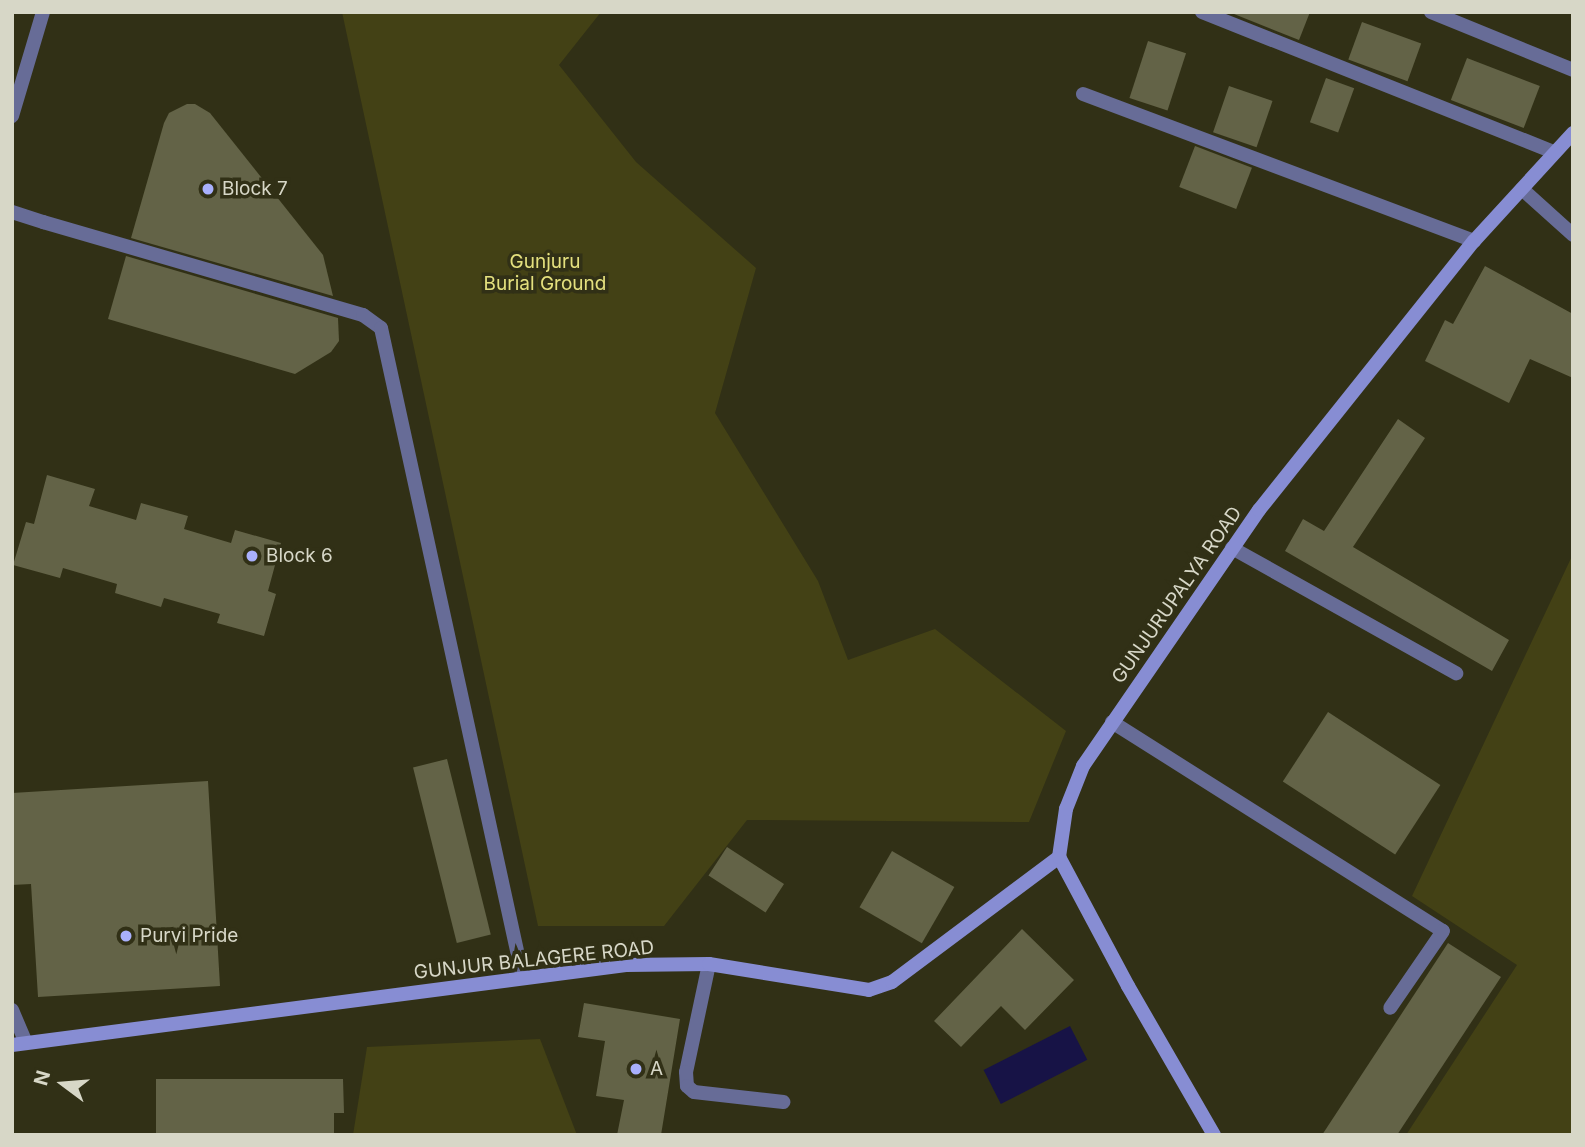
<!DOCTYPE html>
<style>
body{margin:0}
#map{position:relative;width:1585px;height:1147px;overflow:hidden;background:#313016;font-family:Inter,sans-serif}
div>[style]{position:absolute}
.green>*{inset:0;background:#434115}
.water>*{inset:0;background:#171346;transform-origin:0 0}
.building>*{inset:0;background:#636347;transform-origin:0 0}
.lane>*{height:14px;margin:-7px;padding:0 7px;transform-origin:7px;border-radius:7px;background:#676c97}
.street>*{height:14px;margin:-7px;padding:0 7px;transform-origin:7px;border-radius:7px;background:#676c97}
.secondary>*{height:14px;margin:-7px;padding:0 7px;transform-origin:7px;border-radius:7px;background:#878dd3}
.dots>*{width:19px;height:19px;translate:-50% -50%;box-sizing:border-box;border:4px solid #313016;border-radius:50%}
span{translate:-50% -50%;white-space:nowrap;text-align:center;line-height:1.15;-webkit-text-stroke:7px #313016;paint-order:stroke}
.poi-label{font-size:19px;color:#d7d7c7}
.left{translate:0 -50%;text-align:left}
.park-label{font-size:19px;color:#e4e07e}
.street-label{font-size:19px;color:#d7d7c7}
.frame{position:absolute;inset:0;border:14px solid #d7d7c7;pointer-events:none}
.north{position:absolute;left:28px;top:1049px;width:70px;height:70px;-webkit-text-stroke:5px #313016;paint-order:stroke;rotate:286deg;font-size:19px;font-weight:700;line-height:28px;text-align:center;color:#d7d7c7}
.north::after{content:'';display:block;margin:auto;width:24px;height:32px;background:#d7d7c7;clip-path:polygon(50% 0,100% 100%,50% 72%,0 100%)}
</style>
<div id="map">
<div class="green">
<i style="clip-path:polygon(342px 12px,601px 12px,559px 65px,636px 162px,756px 268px,715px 413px,818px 581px,848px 660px,935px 629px,1066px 731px,1029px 822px,747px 820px,664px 926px,538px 926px)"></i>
<i style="clip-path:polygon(1573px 554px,1573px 1135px,1406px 1135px,1517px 965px,1412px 896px)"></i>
<i style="clip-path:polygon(540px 1039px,577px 1135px,353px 1135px,367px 1047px)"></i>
</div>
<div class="water">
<i style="left:1070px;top:1026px;width:38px;height:97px;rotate:63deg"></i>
</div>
<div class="building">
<i style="clip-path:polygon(1229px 12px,1310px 12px,1299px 40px)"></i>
<i style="left:1362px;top:22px;width:63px;height:40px;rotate:20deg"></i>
<i style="left:1148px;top:41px;width:40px;height:60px;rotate:18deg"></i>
<i style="left:1467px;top:58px;width:78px;height:45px;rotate:21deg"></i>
<i style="left:1326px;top:78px;width:30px;height:47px;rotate:20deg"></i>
<i style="left:1229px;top:86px;width:46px;height:49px;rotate:19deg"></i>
<i style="clip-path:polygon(187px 104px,195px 104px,210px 113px,323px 255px,333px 296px,131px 238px,164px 123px,169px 113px)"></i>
<i style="left:1195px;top:146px;width:61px;height:44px;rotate:21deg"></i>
<i style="clip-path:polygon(126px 256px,338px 318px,339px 341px,331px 352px,295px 374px,108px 319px)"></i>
<i style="clip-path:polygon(1485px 266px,1573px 314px,1573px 378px,1530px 359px,1509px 403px,1425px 361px,1445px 320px,1453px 324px)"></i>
<i style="clip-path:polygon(1398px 419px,1425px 438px,1353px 547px,1509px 640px,1492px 671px,1285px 551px,1303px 519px,1324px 531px)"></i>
<i style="clip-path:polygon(47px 475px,95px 489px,89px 506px,136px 520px,141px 503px,188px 516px,184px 529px,231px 543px,235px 530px,281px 543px,268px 591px,276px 594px,264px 636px,217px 623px,220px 614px,164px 598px,161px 607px,115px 593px,117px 584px,63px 568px,60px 578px,13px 565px,26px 522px,34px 524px)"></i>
<i style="left:1328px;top:712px;width:134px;height:83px;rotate:33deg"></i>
<i style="left:447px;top:759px;width:181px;height:35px;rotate:76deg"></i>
<i style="clip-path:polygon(208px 781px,220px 986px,38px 997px,31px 884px,12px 885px,12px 793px)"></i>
<i style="left:727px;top:847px;width:68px;height:34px;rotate:33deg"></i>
<i style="left:892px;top:851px;width:72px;height:65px;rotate:30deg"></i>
<i style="clip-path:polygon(1022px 929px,1074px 980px,1025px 1030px,1001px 1006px,961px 1047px,934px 1021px)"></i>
<i style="clip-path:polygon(1448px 943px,1501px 977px,1397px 1135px,1322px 1135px)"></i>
<i style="clip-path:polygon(584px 1003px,680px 1019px,661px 1135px,617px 1135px,624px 1100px,596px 1096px,605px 1041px,578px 1037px)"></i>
<i style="clip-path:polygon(156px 1079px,343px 1079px,344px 1113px,334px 1113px,334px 1135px,156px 1135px)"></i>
</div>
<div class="lane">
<i style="left:12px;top:116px;width:109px;rotate:-73.4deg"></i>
<i style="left:12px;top:212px;width:33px;rotate:18deg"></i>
<i style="left:1232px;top:548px;width:257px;rotate:29.2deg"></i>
<i style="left:1112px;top:722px;width:391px;rotate:32.3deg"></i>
<i style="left:1443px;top:931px;width:93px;rotate:124.5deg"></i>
<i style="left:12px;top:1010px;width:34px;rotate:67deg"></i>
</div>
<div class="street">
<i style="left:1202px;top:12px;width:379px;rotate:21.7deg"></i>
<i style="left:1431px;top:12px;width:153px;rotate:22.2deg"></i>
<i style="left:1083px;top:94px;width:418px;rotate:20.6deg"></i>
<i style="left:1522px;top:189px;width:69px;rotate:42deg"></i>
<i style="left:43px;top:222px;width:333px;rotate:16.2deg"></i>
<i style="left:363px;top:315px;width:22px;rotate:36deg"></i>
<i style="left:381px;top:328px;width:665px;rotate:77.68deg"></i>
<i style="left:709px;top:964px;width:110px;rotate:102deg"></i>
<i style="left:686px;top:1072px;width:14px;rotate:86deg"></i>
<i style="left:687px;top:1086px;width:9px;rotate:41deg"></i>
<i style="left:694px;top:1092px;width:90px;rotate:6.4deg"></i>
</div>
<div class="secondary">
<i style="left:12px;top:1045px;width:619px;rotate:-7.42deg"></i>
<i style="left:626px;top:965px;width:83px;rotate:-0.7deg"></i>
<i style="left:709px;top:964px;width:162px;rotate:9.2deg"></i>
<i style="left:869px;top:990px;width:24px;rotate:-19deg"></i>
<i style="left:892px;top:982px;width:209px;rotate:-36.8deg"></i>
<i style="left:1214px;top:1135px;width:172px;rotate:-120deg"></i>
<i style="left:1128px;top:986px;width:146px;rotate:-118.1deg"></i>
<i style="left:1059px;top:857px;width:49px;rotate:-81.7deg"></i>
<i style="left:1066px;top:809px;width:46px;rotate:-68.4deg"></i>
<i style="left:1083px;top:766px;width:311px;rotate:-55.5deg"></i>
<i style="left:1259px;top:510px;width:344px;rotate:-51.4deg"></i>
<i style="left:1474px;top:241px;width:147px;rotate:-47.5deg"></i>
</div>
<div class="dots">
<i style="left:208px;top:189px;background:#a9b0fc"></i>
<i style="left:252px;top:556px;background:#a9b0fc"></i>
<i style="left:126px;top:936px;background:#a9b0fc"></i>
<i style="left:636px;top:1069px;background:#a9b0fc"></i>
</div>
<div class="poi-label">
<span class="left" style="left:222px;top:189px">Block 7</span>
<span class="left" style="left:266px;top:556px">Block 6</span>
<span class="left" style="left:140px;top:936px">Purvi Pride</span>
<span class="left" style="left:650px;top:1069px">A</span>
</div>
<div class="park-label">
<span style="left:545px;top:273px">Gunjuru<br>Burial Ground</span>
</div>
<div class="street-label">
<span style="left:1177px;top:595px;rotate:-55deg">GUNJURUPALYA ROAD</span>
<span style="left:534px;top:960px;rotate:-6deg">GUNJUR BALAGERE ROAD</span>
</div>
<div class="frame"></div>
<div class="north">N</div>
</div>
